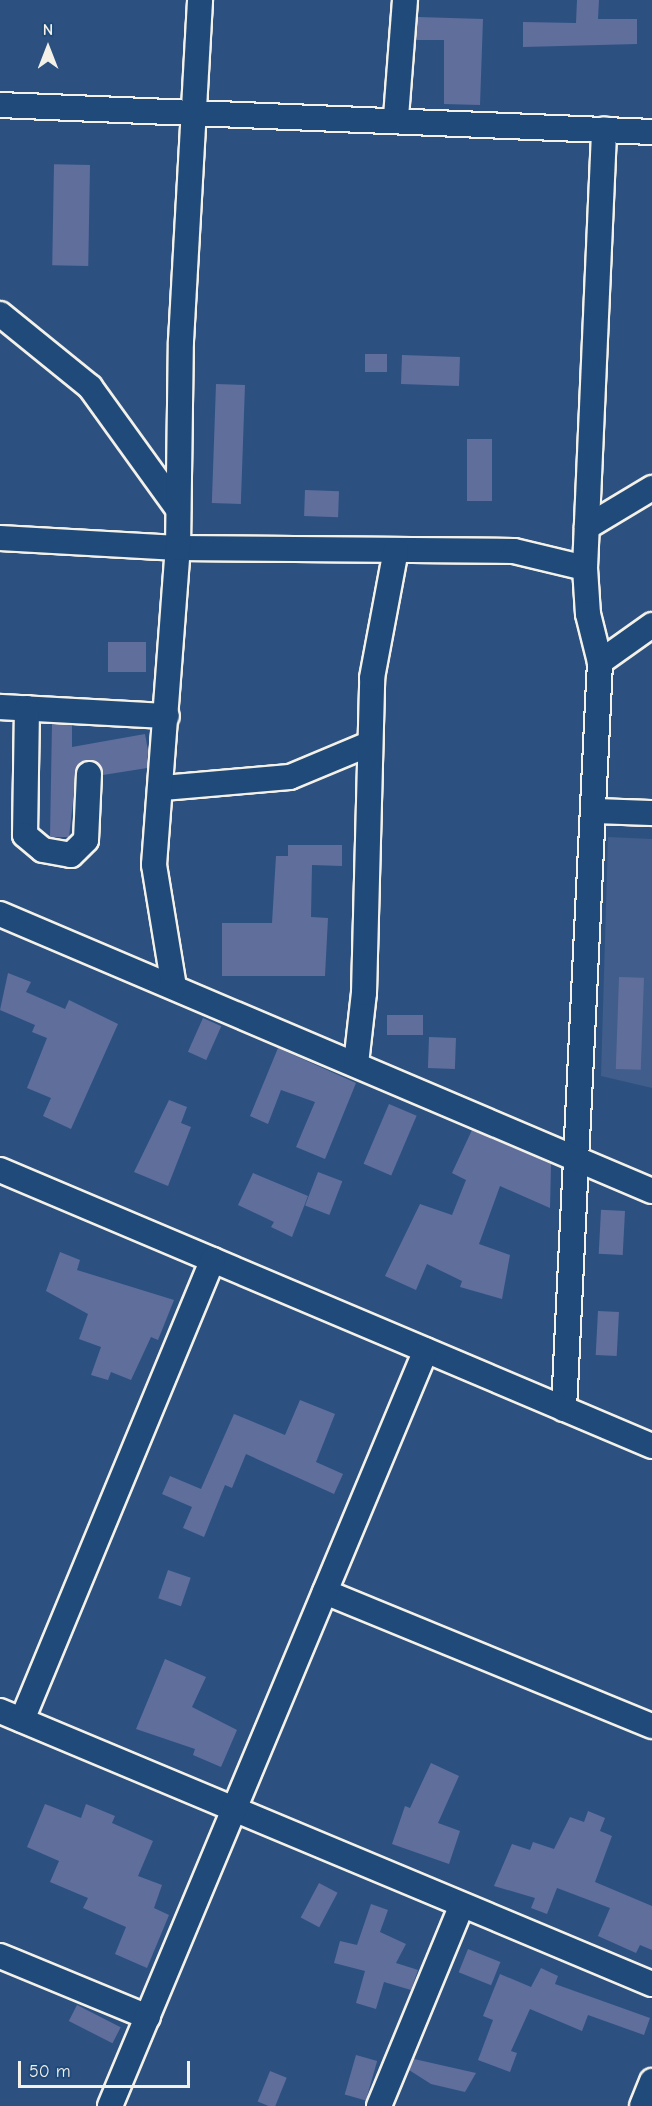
<!DOCTYPE html>
<style>
body{margin:0}
#map{position:relative;width:652px;height:2106px;overflow:hidden;background:#2c5181;font-family:"Comic Neue",sans-serif}
div>[style]{position:absolute}
.built>*{inset:0;background:#405d8b}
.building>*{inset:0;background:#606e9c;transform-origin:0 0}
.roads{filter:drop-shadow(2px 0 #f4f1e8) drop-shadow(-2px 0 #f4f1e8) drop-shadow(0 2px #f4f1e8) drop-shadow(0 -2px #f4f1e8)}
.minor>*{height:24px;margin:-12px;padding:0 12px;transform-origin:12px;border-radius:12px;background:#1f4a7a}
span{translate:-50% -50%;white-space:nowrap;text-align:center;line-height:1.15;-webkit-text-stroke:6px #1f4a7a;paint-order:stroke}
.north{position:absolute;left:18px;top:18px;width:60px;height:60px;-webkit-text-stroke:4px #1f4a7a;paint-order:stroke;rotate:0deg;font-size:16px;font-weight:700;line-height:24px;text-align:center;color:#f4f1e8}
.north::after{content:'';display:block;margin:auto;width:21px;height:27px;background:#f4f1e8;clip-path:polygon(50% 0,100% 100%,50% 72%,0 100%)}
.scale{position:absolute;left:18px;top:2061px;width:172px;height:27px;box-sizing:border-box;border:3px solid #f4f1e8;border-top:0;padding-left:8px;font-size:18px;line-height:21px;white-space:nowrap;color:#f4f1e8;-webkit-text-stroke:4px #1f4a7a;paint-order:stroke}
</style>
<div id="map">
<div class="built">
<i style="clip-path:polygon(608px 837px,652px 839px,652px 1088px,601px 1076px)"></i>
</div>
<div class="building">
<i style="clip-path:polygon(577px 0,599px 0,598px 19px,637px 19px,637px 44px,523px 47px,523px 22px,576px 23px)"></i>
<i style="clip-path:polygon(418px 17px,483px 19px,480px 105px,444px 104px,444px 40px,416px 40px)"></i>
<i style="left:90px;top:165px;width:101px;height:36px;rotate:91deg"></i>
<i style="left:365px;top:354px;width:22px;height:18px"></i>
<i style="left:402px;top:355px;width:58px;height:29px;rotate:2deg"></i>
<i style="left:216px;top:384px;width:29px;height:119px;rotate:2deg"></i>
<i style="left:467px;top:439px;width:25px;height:62px"></i>
<i style="left:305px;top:490px;width:34px;height:26px;rotate:2deg"></i>
<i style="left:108px;top:642px;width:38px;height:30px"></i>
<i style="clip-path:polygon(52px 724px,72px 725px,72px 747px,145px 734px,148px 751px,147px 768px,103px 775px,96px 762px,77px 766px,69px 837px,50px 837px)"></i>
<i style="clip-path:polygon(288px 845px,342px 845px,342px 866px,312px 865px,311px 917px,328px 918px,325px 976px,222px 976px,222px 923px,272px 923px,276px 856px,288px 856px)"></i>
<i style="clip-path:polygon(8px 973px,31px 982px,26px 992px,65px 1009px,69px 1000px,118px 1024px,71px 1129px,43px 1116px,51px 1098px,27px 1088px,47px 1038px,32px 1032px,35px 1025px,0 1010px)"></i>
<i style="left:619px;top:977px;width:25px;height:92px;rotate:2deg"></i>
<i style="left:387px;top:1015px;width:36px;height:20px"></i>
<i style="left:203px;top:1018px;width:20px;height:37px;rotate:24deg"></i>
<i style="left:429px;top:1037px;width:27px;height:31px;rotate:2deg"></i>
<i style="clip-path:polygon(278px 1048px,356px 1083px,325px 1159px,296px 1147px,315px 1102px,281px 1090px,268px 1124px,250px 1116px)"></i>
<i style="clip-path:polygon(169px 1100px,187px 1107px,181px 1123px,191px 1127px,168px 1186px,134px 1172px)"></i>
<i style="left:389px;top:1104px;width:30px;height:65px;rotate:23deg"></i>
<i style="clip-path:polygon(472px 1130px,551px 1164px,550px 1208px,500px 1186px,479px 1244px,510px 1255px,502px 1299px,460px 1287px,462px 1281px,427px 1264px,416px 1290px,385px 1276px,420px 1204px,452px 1215px,466px 1180px,452px 1173px)"></i>
<i style="left:318px;top:1172px;width:26px;height:36px;rotate:21deg"></i>
<i style="clip-path:polygon(253px 1173px,308px 1196px,292px 1237px,271px 1227px,274px 1222px,238px 1205px)"></i>
<i style="left:625px;top:1211px;width:44px;height:24px;rotate:93deg"></i>
<i style="clip-path:polygon(60px 1252px,80px 1260px,77px 1270px,174px 1300px,158px 1340px,151px 1337px,131px 1380px,111px 1372px,108px 1380px,91px 1375px,101px 1347px,79px 1339px,88px 1314px,46px 1291px)"></i>
<i style="left:598px;top:1311px;width:21px;height:44px;rotate:3deg"></i>
<i style="clip-path:polygon(300px 1400px,335px 1414px,316px 1462px,343px 1474px,334px 1494px,246px 1454px,232px 1488px,225px 1485px,204px 1537px,183px 1528px,192px 1507px,162px 1494px,170px 1476px,201px 1489px,234px 1414px,285px 1435px)"></i>
<i style="left:168px;top:1570px;width:24px;height:30px;rotate:19deg"></i>
<i style="clip-path:polygon(165px 1659px,206px 1677px,192px 1707px,237px 1730px,221px 1767px,193px 1755px,195px 1749px,136px 1729px)"></i>
<i style="clip-path:polygon(431px 1763px,459px 1776px,438px 1823px,460px 1831px,449px 1864px,392px 1844px,405px 1806px,410px 1808px)"></i>
<i style="clip-path:polygon(45px 1804px,81px 1818px,86px 1804px,115px 1816px,112px 1823px,153px 1841px,138px 1876px,162px 1885px,154px 1908px,169px 1915px,147px 1968px,115px 1954px,126px 1927px,83px 1908px,88px 1898px,50px 1882px,59px 1861px,27px 1847px)"></i>
<i style="clip-path:polygon(588px 1811px,605px 1818px,600px 1831px,612px 1836px,595px 1882px,652px 1906px,652px 1950px,640px 1945px,636px 1953px,598px 1936px,610px 1908px,557px 1888px,547px 1914px,531px 1908px,535px 1898px,494px 1886px,512px 1844px,530px 1850px,533px 1842px,554px 1849px,570px 1817px,584px 1822px)"></i>
<i style="left:319px;top:1883px;width:21px;height:39px;rotate:28deg"></i>
<i style="clip-path:polygon(371px 1904px,388px 1910px,380px 1932px,406px 1944px,396px 1963px,418px 1970px,411px 1990px,384px 1982px,376px 2009px,356px 2003px,365px 1971px,334px 1963px,340px 1941px,357px 1945px)"></i>
<i style="left:468px;top:1949px;width:35px;height:25px;rotate:22deg"></i>
<i style="clip-path:polygon(541px 1968px,558px 1976px,555px 1984px,650px 2018px,644px 2035px,588px 2015px,582px 2031px,530px 2009px,511px 2051px,517px 2053px,510px 2072px,478px 2060px,493px 2020px,483px 2016px,500px 1974px,531px 1987px)"></i>
<i style="left:77px;top:2005px;width:49px;height:18px;rotate:27deg"></i>
<i style="left:356px;top:2055px;width:22px;height:41px;rotate:16deg"></i>
<i style="clip-path:polygon(414px 2059px,476px 2073px,465px 2092px,431px 2084px,409px 2070px)"></i>
<i style="left:270px;top:2071px;width:18px;height:33px;rotate:22deg"></i>
</div>
<div class="roads">
<div class="minor">
<i style="left:0;top:105px;width:653px;rotate:2.37deg"></i>
<i style="left:396px;top:117px;width:117px;rotate:-85.6deg"></i>
<i style="left:0;top:314px;width:116px;rotate:39deg"></i>
<i style="left:90px;top:387px;width:150px;rotate:54.2deg"></i>
<i style="left:587px;top:527px;width:76px;rotate:-31deg"></i>
<i style="left:0;top:538px;width:178px;rotate:3.2deg"></i>
<i style="left:178px;top:548px;width:336px;rotate:0.5deg"></i>
<i style="left:514px;top:551px;width:73px;rotate:13.5deg"></i>
<i style="left:585px;top:568px;width:46px;rotate:86.3deg"></i>
<i style="left:588px;top:614px;width:49px;rotate:76deg"></i>
<i style="left:600px;top:662px;width:748px;rotate:92.76deg"></i>
<i style="left:585px;top:568px;width:439px;rotate:-87.5deg"></i>
<i style="left:600px;top:662px;width:64px;rotate:-35.4deg"></i>
<i style="left:0;top:707px;width:167px;rotate:3.1deg"></i>
<i style="left:27px;top:708px;width:127px;rotate:90.9deg"></i>
<i style="left:25px;top:835px;width:23px;rotate:40deg"></i>
<i style="left:43px;top:850px;width:28px;rotate:10deg"></i>
<i style="left:71px;top:855px;width:21px;rotate:-45deg"></i>
<i style="left:86px;top:840px;width:66px;rotate:-87.4deg"></i>
<i style="left:163px;top:788px;width:127px;rotate:-5deg"></i>
<i style="left:290px;top:777px;width:86px;rotate:-22.7deg"></i>
<i style="left:594px;top:811px;width:58px;rotate:2deg"></i>
<i style="left:0;top:914px;width:708px;rotate:23.02deg"></i>
<i style="left:174px;top:987px;width:124px;rotate:-99.3deg"></i>
<i style="left:154px;top:865px;width:318px;rotate:-85.7deg"></i>
<i style="left:178px;top:548px;width:207px;rotate:-89.2deg"></i>
<i style="left:181px;top:341px;width:342px;rotate:-86.8deg"></i>
<i style="left:356px;top:1064px;width:71px;rotate:-83.6deg"></i>
<i style="left:364px;top:993px;width:315px;rotate:-88.5deg"></i>
<i style="left:372px;top:678px;width:130px;rotate:-79.4deg"></i>
<i style="left:0;top:1170px;width:708px;rotate:22.94deg"></i>
<i style="left:325px;top:1592px;width:353px;rotate:22.3deg"></i>
<i style="left:0;top:1711px;width:707px;rotate:22.72deg"></i>
<i style="left:22px;top:1720px;width:498px;rotate:-67.5deg"></i>
<i style="left:0;top:1956px;width:160px;rotate:22.4deg"></i>
<i style="left:110px;top:2106px;width:819px;rotate:-67.32deg"></i>
<i style="left:379px;top:2106px;width:217px;rotate:-67.6deg"></i>
<i style="left:642px;top:2106px;width:27px;rotate:-68deg"></i>
</div>
</div>
<div class="north">N</div>
<div class="scale">50 m</div>
</div>
